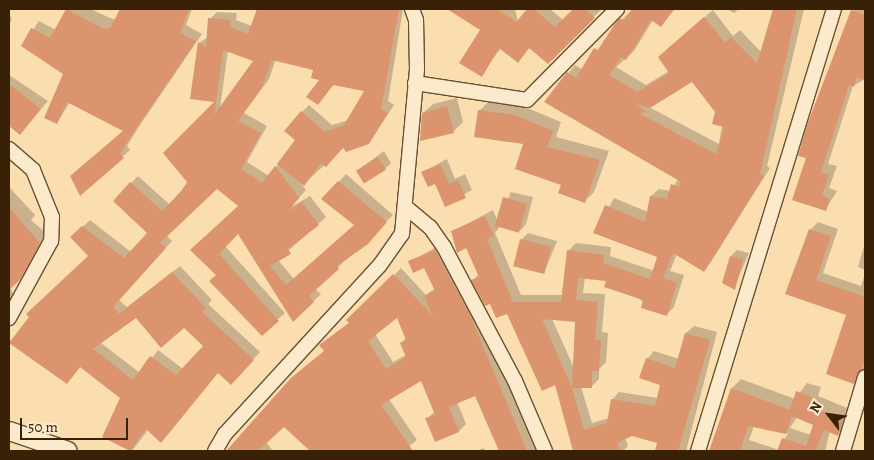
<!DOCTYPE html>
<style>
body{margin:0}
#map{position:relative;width:874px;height:460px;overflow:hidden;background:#fbdeb0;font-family:Alegreya,serif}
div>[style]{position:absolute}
.shadow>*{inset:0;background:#0003}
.building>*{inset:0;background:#db946d;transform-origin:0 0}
.roads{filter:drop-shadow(1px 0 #6a5032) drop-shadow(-1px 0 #6a5032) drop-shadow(0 1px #6a5032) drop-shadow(0 -1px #6a5032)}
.minor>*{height:14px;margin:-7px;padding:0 7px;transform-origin:7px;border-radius:7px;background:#fceacc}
.tertiary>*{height:18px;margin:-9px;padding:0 9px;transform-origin:9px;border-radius:9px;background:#fceacc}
span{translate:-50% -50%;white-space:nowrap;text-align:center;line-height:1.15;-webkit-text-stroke:4px #fceacc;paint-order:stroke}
.frame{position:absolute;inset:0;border:10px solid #392108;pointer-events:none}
.north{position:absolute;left:804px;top:390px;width:50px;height:50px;-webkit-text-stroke:4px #fceacc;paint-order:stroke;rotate:300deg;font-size:14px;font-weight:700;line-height:20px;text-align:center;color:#392108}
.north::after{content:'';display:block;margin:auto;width:18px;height:22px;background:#392108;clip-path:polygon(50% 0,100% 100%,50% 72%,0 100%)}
.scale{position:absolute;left:20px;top:418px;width:108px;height:22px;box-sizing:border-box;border:2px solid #392108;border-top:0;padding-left:6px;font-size:15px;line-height:18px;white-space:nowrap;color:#392108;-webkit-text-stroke:4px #fceacc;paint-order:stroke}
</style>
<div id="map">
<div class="shadow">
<i style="clip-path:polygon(68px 9px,90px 9px,115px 20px,121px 9px,192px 9px,186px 25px,202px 34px,138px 128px,127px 146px,130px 150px,80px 194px,72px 176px,124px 130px,70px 102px,57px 123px,65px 74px,22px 46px,39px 21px,56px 30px)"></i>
<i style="clip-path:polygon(evenodd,260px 9px,403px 9px,388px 101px,394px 105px,369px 143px,344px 147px,304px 184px,298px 180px,306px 190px,291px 207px,310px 196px,326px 217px,278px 260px,294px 279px,355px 225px,323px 199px,346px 174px,393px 215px,315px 289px,321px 294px,293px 321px,238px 232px,225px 246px,285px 313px,262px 334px,218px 275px,192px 250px,240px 206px,217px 188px,167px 236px,172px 241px,119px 300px,127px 307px,180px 266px,212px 300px,208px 304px,260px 352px,238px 376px,219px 372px,148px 430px,132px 451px,104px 436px,121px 397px,81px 366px,67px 383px,90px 255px,72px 237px,90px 220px,131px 252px,149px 233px,114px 201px,138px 176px,169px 204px,189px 182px,164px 153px,217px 102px,192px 98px,199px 43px,208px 37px,210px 19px,217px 12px,237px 13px,236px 20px,252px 26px,260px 9px,228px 50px,255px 61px,220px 109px,228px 50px,260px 9px,276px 59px,314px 70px,321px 79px,318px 104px,334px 84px,366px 90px,349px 120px,332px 125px,309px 105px,302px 112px,297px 140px,269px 176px,247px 162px,267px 126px,244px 113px,269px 79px,276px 59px,260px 9px,137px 317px,184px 326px,204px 346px,183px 369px,158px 350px,140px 373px,101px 343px,137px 317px)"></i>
<i style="clip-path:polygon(463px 9px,515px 9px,518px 22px,529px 9px,550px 9px,563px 20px,575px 9px,601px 10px,547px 62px,530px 47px,518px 61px,501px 48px,481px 75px,482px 30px,459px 15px)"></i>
<i style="clip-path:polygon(evenodd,633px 9px,675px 9px,661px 25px,653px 20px,634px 51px,616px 67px,646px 85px,669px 71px,667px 49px,713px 10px,733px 36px,740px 30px,762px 53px,774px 9px,804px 9px,767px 166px,770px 168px,711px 262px,704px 270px,677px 254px,670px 271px,684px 275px,674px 307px,666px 315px,607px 280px,585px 277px,583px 293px,605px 294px,602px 332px,608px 333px,606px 362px,599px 369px,599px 379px,591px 387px,581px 387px,592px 423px,609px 418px,612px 400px,619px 392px,658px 398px,662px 384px,647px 359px,654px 351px,679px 359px,686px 333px,694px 326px,717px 332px,686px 451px,656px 451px,659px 442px,632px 435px,625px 438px,628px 446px,623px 451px,574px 451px,556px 384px,507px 312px,491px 302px,473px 280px,479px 274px,467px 247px,457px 251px,452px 232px,493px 210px,498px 222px,511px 192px,533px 197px,526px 224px,520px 231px,500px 226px,495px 233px,521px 295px,563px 295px,568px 251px,576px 243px,611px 247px,610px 256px,655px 271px,658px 256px,595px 233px,614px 198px,648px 212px,651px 196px,659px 189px,671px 191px,678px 179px,546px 102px,575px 65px,583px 70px,615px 26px,633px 9px,692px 80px,717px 112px,722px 125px,719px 144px,649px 107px,692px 80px,633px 9px,552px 319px,576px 320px,574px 368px,552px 319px)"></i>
<i style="clip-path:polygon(727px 9px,739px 9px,734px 13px)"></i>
<i style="clip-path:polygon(854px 9px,865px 9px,865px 79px,853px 86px,828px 164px,837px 166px,829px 188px,837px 191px,825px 210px,793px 199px)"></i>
<i style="clip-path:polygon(9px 12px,12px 20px,9px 24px)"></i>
<i style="clip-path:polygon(9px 75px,48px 101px,20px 133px,9px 124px)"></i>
<i style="clip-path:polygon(457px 98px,463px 122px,453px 132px,423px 113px,433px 104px)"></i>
<i style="clip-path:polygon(488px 102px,525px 107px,561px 122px,556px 137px,609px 151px,594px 192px,585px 201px,562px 184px,525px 143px,479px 111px)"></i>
<i style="clip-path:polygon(384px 151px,391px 163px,385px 169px,358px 170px)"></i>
<i style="clip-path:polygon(447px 159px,455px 179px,465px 174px,472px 190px,445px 205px,436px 182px,423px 172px)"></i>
<i style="clip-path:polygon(9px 187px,35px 215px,31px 220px,47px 234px,28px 270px,10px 287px,14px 295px,9px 300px)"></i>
<i style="clip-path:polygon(818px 222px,838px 229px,823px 273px,861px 286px,865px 274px,865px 367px,854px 382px,848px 314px,787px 293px,810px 230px)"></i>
<i style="clip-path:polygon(528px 233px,557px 241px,544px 273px,521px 240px)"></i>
<i style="clip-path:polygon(evenodd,443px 243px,476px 305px,537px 451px,500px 451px,470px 378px,457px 402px,466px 424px,459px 431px,427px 419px,435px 411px,422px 380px,389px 399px,417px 440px,403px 451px,375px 451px,368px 440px,358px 451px,312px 451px,284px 426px,266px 442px,273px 451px,228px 451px,325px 351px,321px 345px,350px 322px,401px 268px,426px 295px,435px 288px,425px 266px,410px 262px,443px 243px,397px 316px,406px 338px,401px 343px,406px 355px,393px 362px,375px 334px,397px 316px)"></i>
<i style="clip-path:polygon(865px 243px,865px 270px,858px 267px)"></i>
<i style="clip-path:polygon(737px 250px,749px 253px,734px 288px,731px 256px)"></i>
<i style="clip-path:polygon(evenodd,741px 379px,795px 399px,807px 383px,821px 387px,818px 396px,852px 410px,848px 425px,838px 434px,830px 431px,825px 451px,710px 451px,732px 388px,741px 379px,797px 417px,815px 424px,811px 435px,790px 428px,797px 417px,741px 379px,754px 426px,788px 433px,779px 450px,749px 440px,754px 426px)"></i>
<i style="clip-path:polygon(484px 448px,485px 451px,475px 451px)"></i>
</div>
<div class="building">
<i style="clip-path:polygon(66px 9px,104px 29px,110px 28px,120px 9px,189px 9px,180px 33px,196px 41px,131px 136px,120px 154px,124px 158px,80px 196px,70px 176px,123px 131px,67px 102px,57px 124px,44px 118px,63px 74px,21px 46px,31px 28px,50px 38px)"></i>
<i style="clip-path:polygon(evenodd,257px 9px,399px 9px,381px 109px,388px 113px,369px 144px,346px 152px,343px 148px,326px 167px,321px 163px,304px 186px,277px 164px,295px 140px,284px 131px,301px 111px,325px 132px,344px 125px,364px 91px,333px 85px,318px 105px,306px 97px,319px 80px,311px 78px,313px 70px,272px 60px,262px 87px,238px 121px,261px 133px,241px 169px,262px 183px,275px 166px,299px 198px,288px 211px,302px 202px,319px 225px,288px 249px,291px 254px,270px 266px,286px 285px,354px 225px,321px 199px,338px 181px,387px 222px,368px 244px,337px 266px,339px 269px,309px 296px,314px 302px,293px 322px,238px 234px,219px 254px,279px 321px,262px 336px,209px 281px,216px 275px,190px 250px,238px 206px,217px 189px,160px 243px,166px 248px,113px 307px,119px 314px,172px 272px,206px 308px,202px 312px,254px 360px,231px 385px,218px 373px,161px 443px,146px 429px,130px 451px,102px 437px,120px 398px,80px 367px,67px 384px,9px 343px,29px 317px,26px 314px,88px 256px,70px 237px,82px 226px,124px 258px,147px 233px,113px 201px,130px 182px,162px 211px,181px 192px,187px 182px,163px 153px,214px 102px,190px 99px,198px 42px,206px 47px,208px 18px,230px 20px,230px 27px,248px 34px,257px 9px,223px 50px,253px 61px,214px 115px,216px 103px,223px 50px,257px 9px,136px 318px,161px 348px,184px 328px,203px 346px,176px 375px,150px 356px,133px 380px,93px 349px,136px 318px)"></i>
<i style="clip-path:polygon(447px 9px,497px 9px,516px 22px,527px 9px,534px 9px,555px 27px,573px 9px,585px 9px,595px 18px,548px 64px,529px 48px,518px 63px,499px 48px,482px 77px,459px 63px,480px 30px)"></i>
<i style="clip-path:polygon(evenodd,632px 9px,674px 9px,661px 27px,651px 20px,626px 60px,621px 57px,609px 75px,637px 92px,669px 73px,658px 57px,704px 17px,725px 43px,731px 37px,757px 63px,773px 9px,797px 9px,760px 174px,764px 176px,704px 272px,673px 253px,663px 278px,677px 283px,667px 316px,641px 308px,643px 300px,604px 287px,606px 281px,578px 278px,576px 300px,598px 302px,595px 340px,601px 340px,599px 371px,592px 371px,592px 388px,572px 388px,584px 430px,607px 423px,611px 399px,655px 406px,660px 385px,639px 378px,646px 358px,675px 368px,685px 333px,710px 340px,678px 451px,655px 451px,657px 443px,632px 436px,617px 443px,620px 451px,573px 451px,555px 385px,542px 391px,507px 314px,496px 318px,490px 304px,485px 306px,471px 280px,479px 277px,466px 248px,457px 253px,451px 231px,485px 216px,494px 236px,487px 239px,513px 302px,561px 302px,567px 250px,604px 255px,603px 263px,650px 279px,657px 257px,593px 233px,605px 205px,645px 222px,650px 196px,667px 199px,671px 184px,679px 187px,681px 182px,544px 102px,567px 72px,576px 78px,594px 48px,598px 50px,614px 25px,620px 18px,624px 21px,632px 9px,692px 82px,715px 112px,712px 124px,724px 127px,716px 154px,640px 114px,645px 111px,633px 103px,650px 108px,692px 82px,632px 9px,542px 319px,575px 322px,572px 388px,542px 319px)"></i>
<i style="clip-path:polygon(851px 10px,865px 15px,865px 80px,857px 77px,854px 87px,849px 85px,821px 172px,829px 175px,822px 196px,830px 199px,826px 211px,792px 200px,806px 158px,798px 156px,807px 125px)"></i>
<i style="clip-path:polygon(9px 84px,41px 109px,20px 135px,9px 126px)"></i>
<i style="clip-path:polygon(447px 106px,454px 133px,420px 141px,422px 113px)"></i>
<i style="clip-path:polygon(478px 110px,515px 115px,553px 131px,547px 147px,600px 160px,585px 203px,558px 193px,561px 185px,515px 169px,523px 144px,474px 137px)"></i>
<i style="left:378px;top:157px;width:15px;height:26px;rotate:58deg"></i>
<i style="clip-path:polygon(440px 164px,449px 184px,458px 180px,466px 198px,445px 207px,435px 184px,428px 187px,421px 172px)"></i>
<i style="left:503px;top:197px;width:25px;height:30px;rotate:16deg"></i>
<i style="clip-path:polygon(9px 207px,40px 243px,20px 280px,9px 290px)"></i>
<i style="clip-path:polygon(809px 229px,831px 236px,816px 280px,865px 297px,865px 359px,854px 384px,826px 374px,846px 315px,785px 294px)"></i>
<i style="left:520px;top:239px;width:32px;height:28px;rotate:14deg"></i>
<i style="clip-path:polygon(evenodd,435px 250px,469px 313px,527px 451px,499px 451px,475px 396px,449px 407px,459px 432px,435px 442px,425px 418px,435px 415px,421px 381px,381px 405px,413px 451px,310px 451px,284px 427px,258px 451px,226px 451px,291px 378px,324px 351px,319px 345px,349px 323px,346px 320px,393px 274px,433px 316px,424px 296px,435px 291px,424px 268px,413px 273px,408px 261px,435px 250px,397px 318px,406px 340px,400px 343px,406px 357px,386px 369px,368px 341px,397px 318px)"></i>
<i style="clip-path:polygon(730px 256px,743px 259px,735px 290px,722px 283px)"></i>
<i style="clip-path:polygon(731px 388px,790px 410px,796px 391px,812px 397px,809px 406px,843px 420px,838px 436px,824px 430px,815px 451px,777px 451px,782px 438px,806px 446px,813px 425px,792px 416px,786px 434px,748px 426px,740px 451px,709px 451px)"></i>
</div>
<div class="roads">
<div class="minor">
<i style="left:415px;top:83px;width:113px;rotate:8.6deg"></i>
<i style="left:527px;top:100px;width:128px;rotate:-45.3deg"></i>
<i style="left:9px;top:149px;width:32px;rotate:41deg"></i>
<i style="left:33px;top:170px;width:51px;rotate:68deg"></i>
<i style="left:52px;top:217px;width:24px;rotate:92deg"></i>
<i style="left:51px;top:241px;width:88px;rotate:118.6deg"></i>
<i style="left:407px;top:208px;width:30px;rotate:40deg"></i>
<i style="left:430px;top:227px;width:24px;rotate:55deg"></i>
<i style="left:444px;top:247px;width:152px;rotate:62.1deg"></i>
<i style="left:515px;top:381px;width:76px;rotate:66.8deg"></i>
<i style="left:215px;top:451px;width:20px;rotate:-60deg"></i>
<i style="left:225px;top:434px;width:229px;rotate:-47.5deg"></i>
<i style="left:380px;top:265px;width:38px;rotate:-55deg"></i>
<i style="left:402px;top:234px;width:165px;rotate:-84.8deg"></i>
<i style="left:417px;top:70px;width:50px;rotate:-91.1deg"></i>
<i style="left:416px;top:20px;width:12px;rotate:-110deg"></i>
<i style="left:698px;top:451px;width:462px;rotate:-72.9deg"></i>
<i style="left:843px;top:451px;width:77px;rotate:-73.4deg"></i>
</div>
<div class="tertiary">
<i style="left:9px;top:431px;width:62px;rotate:18.7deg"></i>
</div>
</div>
<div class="frame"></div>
<div class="north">N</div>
<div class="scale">50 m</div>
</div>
